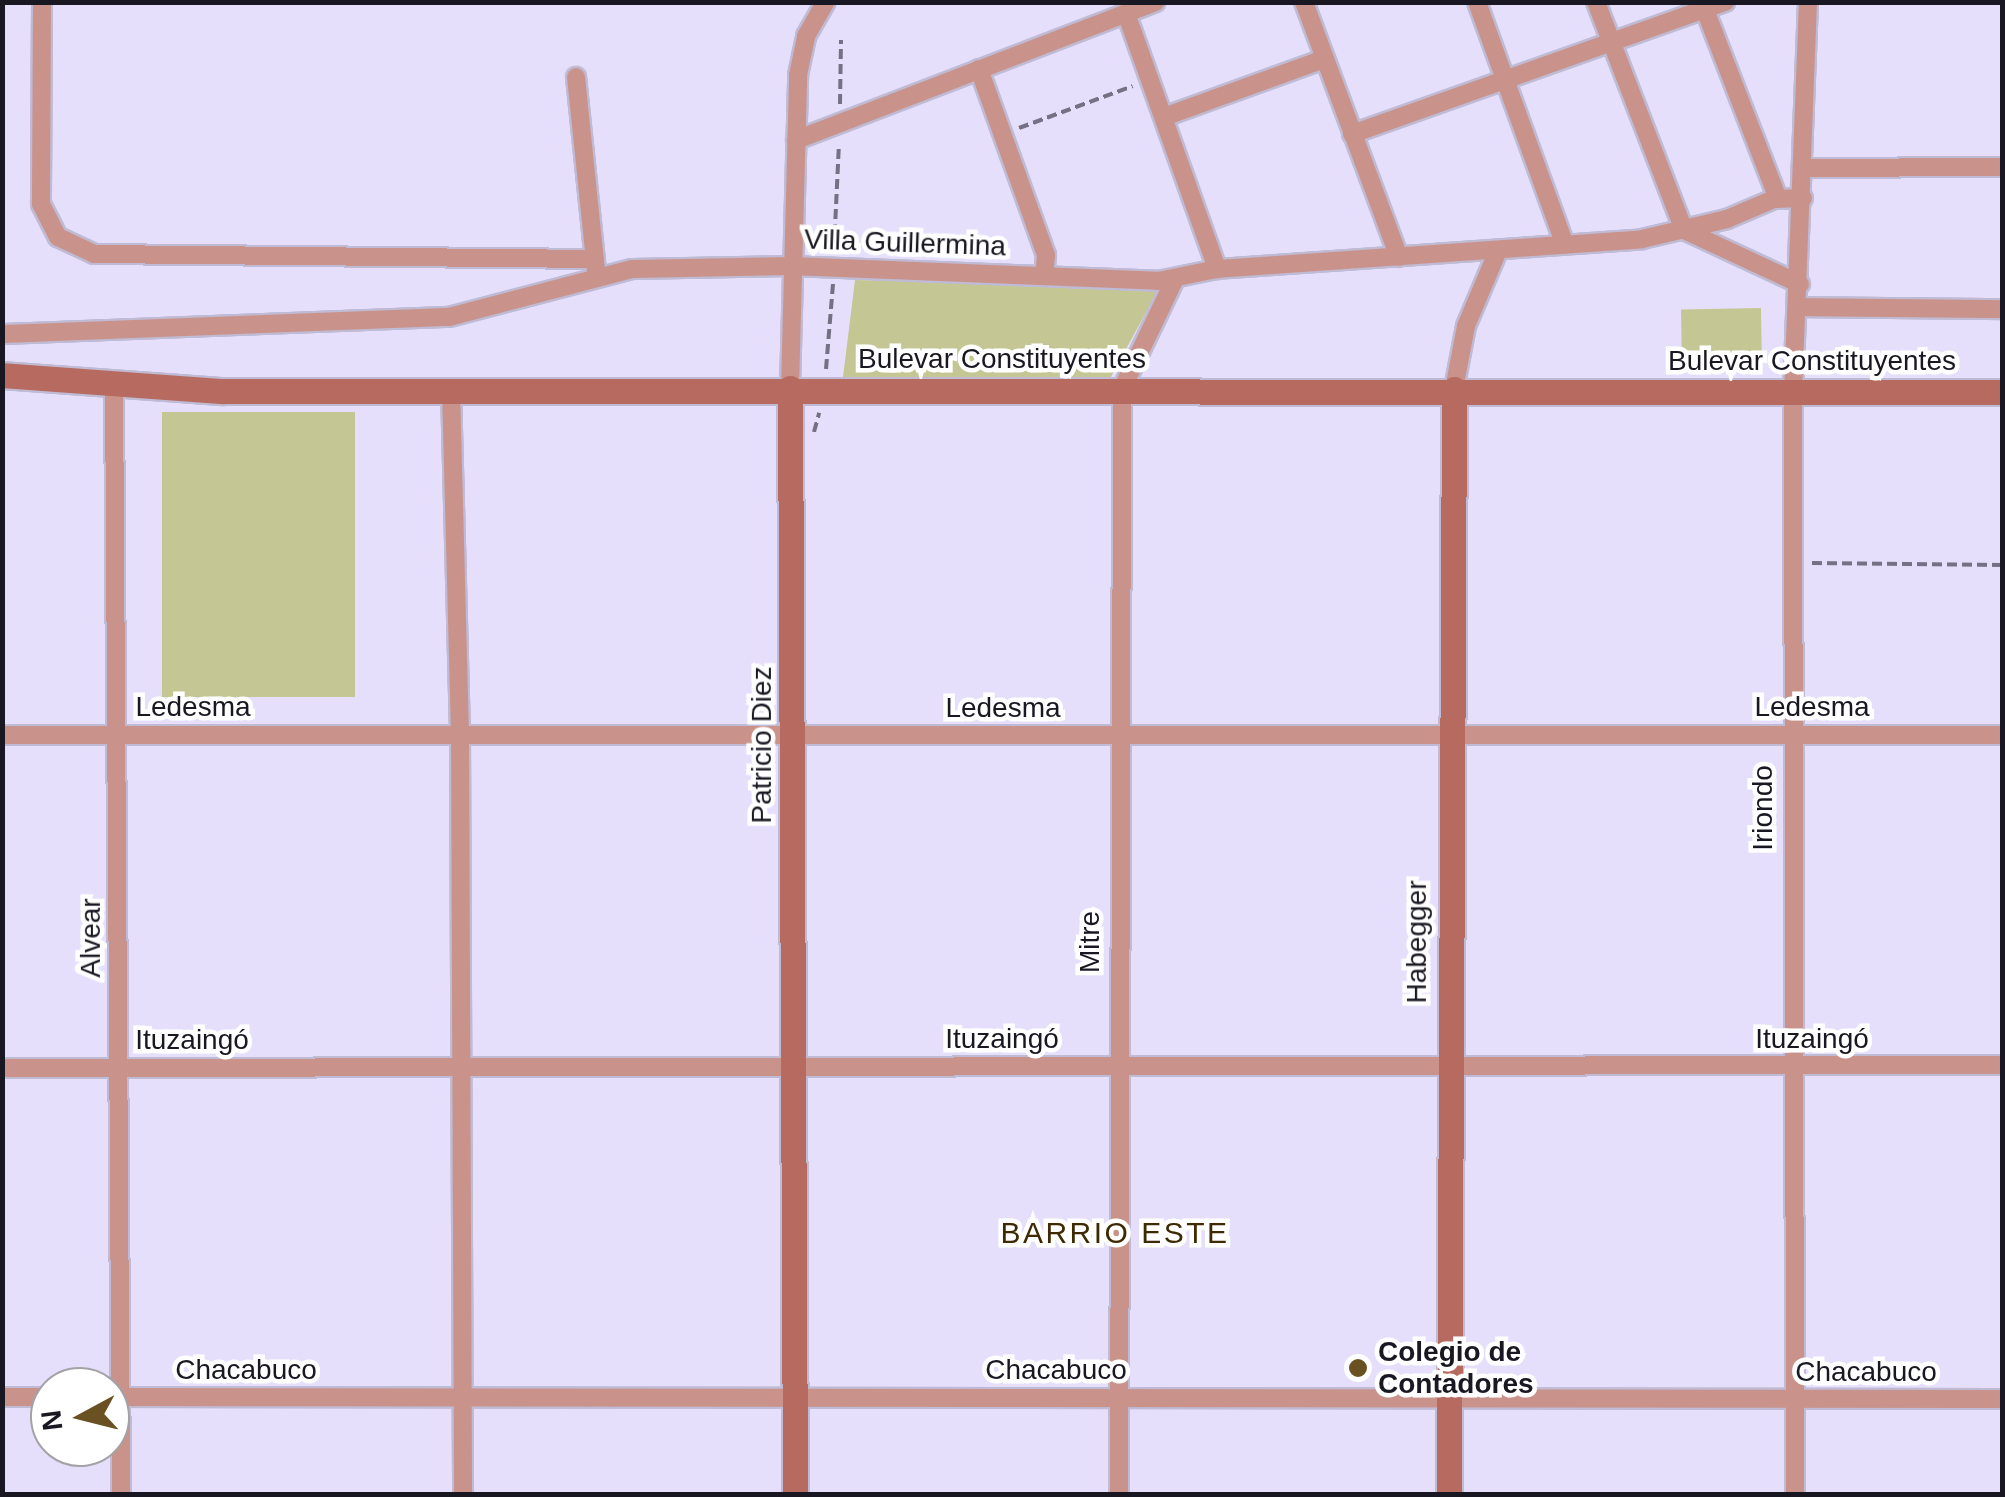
<!DOCTYPE html>
<meta charset="utf-8">
<style>
body{margin:0}
#map{position:relative;width:2005px;height:1497px;overflow:hidden;background:#e5dffc;font-family:Arial,sans-serif}
div>[style]{position:absolute}
.green>*{inset:0;background:#c4c794;transform-origin:0 0}
.path>*{height:4px;margin-top:-2px;transform-origin:0;background:repeating-linear-gradient(90deg,#757184 0 10px,transparent 0 15px)}
.roads{filter:drop-shadow(2px 0 #c0bbd5) drop-shadow(-2px 0 #c0bbd5) drop-shadow(0 2px #c0bbd5) drop-shadow(0 -2px #c0bbd5)}
.street>*{height:18px;margin:-9px;padding:0 9px;transform-origin:9px;border-radius:9px;background:#c9938b}
.secondary>*{height:25px;margin:-12.5px;padding:0 12.5px;transform-origin:12.5px;border-radius:12.5px;background:#b76a5f}
.dots>*{width:28px;height:28px;translate:-50% -50%;box-sizing:border-box;border:5px solid #fff;border-radius:50%}
span{translate:-50% -50%;white-space:nowrap;text-align:center;line-height:1.15;-webkit-text-stroke:9px #fff;paint-order:stroke}
.street-label{font-size:28px;color:#191721}
.poi-label{font-size:28px;color:#191721;font-weight:700}
.left{translate:0 -50%;text-align:left}
.neighbourhood-label{font-size:30px;color:#3d2a02;letter-spacing:2.5px}
.frame{position:absolute;inset:0;border:5px solid #191721;pointer-events:none}
.north{position:absolute;left:30px;top:1367px;width:100px;height:100px;box-sizing:border-box;background:#fff;border:2px solid #a3a2a6;border-radius:50%;rotate:263deg;font-size:28px;font-weight:700;line-height:40px;text-align:center;color:#191721}
.north::after{content:'';display:block;margin:auto;width:35px;height:45px;background:#6a5122;clip-path:polygon(50% 0,100% 100%,50% 72%,0 100%)}
</style>
<div id="map">
<div class="green">
<i style="clip-path:polygon(855px 280px,1156px 286px,1157px 292px,1111px 377px,843px 377px)"></i>
<i style="left:1761px;top:308px;width:47px;height:80px;rotate:89deg"></i>
<i style="left:162px;top:412px;width:193px;height:285px"></i>
</div>
<div class="path">
<i style="left:840px;top:104px;width:64px;rotate:-89.1deg"></i>
<i style="left:1019px;top:128px;width:121px;rotate:-20.2deg"></i>
<i style="left:834px;top:249px;width:105px;rotate:-87.3deg"></i>
<i style="left:826px;top:369px;width:86px;rotate:-85.3deg"></i>
<i style="left:814px;top:432px;width:20px;rotate:-75deg"></i>
<i style="left:1812px;top:563px;width:190px;rotate:0.6deg"></i>
</div>
<div class="roads">
<div class="street">
<i style="left:42px;top:2px;width:202px;rotate:90.3deg"></i>
<i style="left:41px;top:204px;width:37px;rotate:63deg"></i>
<i style="left:58px;top:237px;width:40px;rotate:25deg"></i>
<i style="left:94px;top:254px;width:501px;rotate:0.57deg"></i>
<i style="left:1304px;top:2px;width:272px;rotate:69.6deg"></i>
<i style="left:1477px;top:2px;width:258px;rotate:70.1deg"></i>
<i style="left:1596px;top:2px;width:244px;rotate:68.9deg"></i>
<i style="left:1684px;top:230px;width:128px;rotate:25deg"></i>
<i style="left:1702px;top:2px;width:211px;rotate:68.9deg"></i>
<i style="left:1126px;top:13px;width:272px;rotate:70.4deg"></i>
<i style="left:979px;top:69px;width:198px;rotate:70.2deg"></i>
<i style="left:1046px;top:255px;width:21px;rotate:95deg"></i>
<i style="left:576px;top:77px;width:195px;rotate:84.1deg"></i>
<i style="left:1164px;top:117px;width:170px;rotate:-19.9deg"></i>
<i style="left:1352px;top:134px;width:396px;rotate:-19.5deg"></i>
<i style="left:796px;top:140px;width:385px;rotate:-21deg"></i>
<i style="left:1805px;top:168px;width:197px;rotate:-0.3deg"></i>
<i style="left:1798px;top:307px;width:204px;rotate:0.6deg"></i>
<i style="left:2px;top:334px;width:447px;rotate:-2.2deg"></i>
<i style="left:449px;top:317px;width:189px;rotate:-14.7deg"></i>
<i style="left:632px;top:269px;width:159px;rotate:-1.1deg"></i>
<i style="left:791px;top:266px;width:367px;rotate:2.3deg"></i>
<i style="left:1158px;top:281px;width:60px;rotate:-11.5deg"></i>
<i style="left:1217px;top:269px;width:426px;rotate:-4deg"></i>
<i style="left:1642px;top:239px;width:87px;rotate:-13.2deg"></i>
<i style="left:1727px;top:219px;width:51px;rotate:-23.1deg"></i>
<i style="left:1774px;top:199px;width:29px;rotate:-2deg"></i>
<i style="left:114px;top:381px;width:1113px;rotate:89.64deg"></i>
<i style="left:790px;top:388px;width:313px;rotate:-88.5deg"></i>
<i style="left:798px;top:75px;width:40px;rotate:-78deg"></i>
<i style="left:806px;top:36px;width:39px;rotate:-60deg"></i>
<i style="left:1454px;top:389px;width:64px;rotate:-79.2deg"></i>
<i style="left:1466px;top:326px;width:79px;rotate:-67deg"></i>
<i style="left:451px;top:390px;width:345px;rotate:88.5deg"></i>
<i style="left:460px;top:735px;width:759px;rotate:89.77deg"></i>
<i style="left:2px;top:735px;width:2000px"></i>
<i style="left:2px;top:1068px;width:2000px;rotate:-0.09deg"></i>
<i style="left:2px;top:1397px;width:48px"></i>
<i style="left:110px;top:1397px;width:1892px;rotate:0.06deg"></i>
<i style="left:1119px;top:1494px;width:1105px;rotate:-89.84deg"></i>
<i style="left:1122px;top:389px;width:122px;rotate:-64.3deg"></i>
<i style="left:1795px;top:1494px;width:1102px;rotate:-90.1deg"></i>
<i style="left:1793px;top:392px;width:390px;rotate:-87.8deg"></i>
</div>
<div class="secondary">
<i style="left:2px;top:375px;width:220px;rotate:4.2deg"></i>
<i style="left:221px;top:391px;width:1781px;rotate:0.03deg"></i>
<i style="left:790px;top:388px;width:1106px;rotate:89.74deg"></i>
<i style="left:1449px;top:1494px;width:1105px;rotate:-89.74deg"></i>
</div>
</div>
<div class="dots">
<i style="left:1358px;top:1368px;background:#6a5122"></i>
</div>
<div class="street-label">
<span style="left:905px;top:243px;rotate:2deg">Villa Guillermina</span>
<span style="left:1002px;top:359px">Bulevar Constituyentes</span>
<span style="left:1812px;top:361px">Bulevar Constituyentes</span>
<span style="left:193px;top:707px">Ledesma</span>
<span style="left:1812px;top:707px">Ledesma</span>
<span style="left:1003px;top:708px">Ledesma</span>
<span style="left:762px;top:745px;rotate:-90deg">Patricio Diez</span>
<span style="left:1763px;top:808px;rotate:-90deg">Iriondo</span>
<span style="left:91px;top:938px;rotate:-90deg">Alvear</span>
<span style="left:1090px;top:942px;rotate:-90deg">Mitre</span>
<span style="left:1417px;top:942px;rotate:-90deg">Habegger</span>
<span style="left:1002px;top:1039px">Ituzaingó</span>
<span style="left:1812px;top:1039px">Ituzaingó</span>
<span style="left:192px;top:1040px">Ituzaingó</span>
<span style="left:246px;top:1370px">Chacabuco</span>
<span style="left:1056px;top:1370px">Chacabuco</span>
<span style="left:1866px;top:1372px">Chacabuco</span>
</div>
<div class="poi-label">
<span class="left" style="left:1378px;top:1368px">Colegio de<br>Contadores</span>
</div>
<div class="neighbourhood-label">
<span style="left:1115px;top:1233px">BARRIO ESTE</span>
</div>
<div class="frame"></div>
<div class="north">N</div>
</div>
